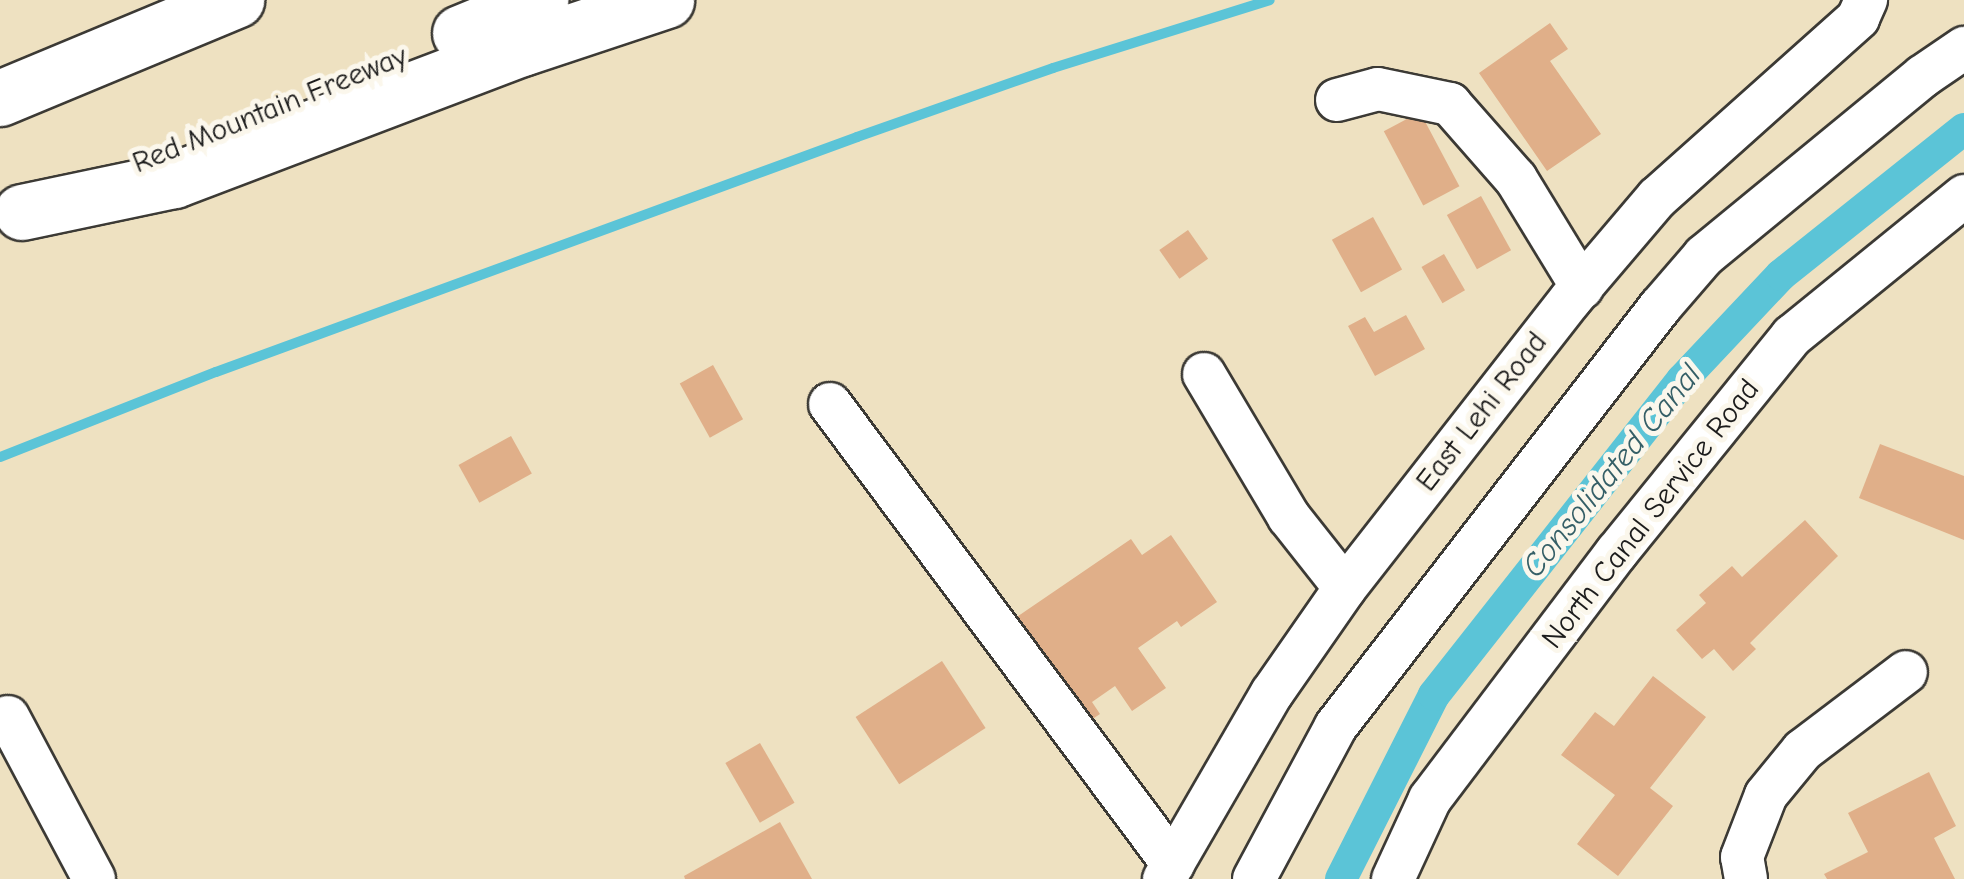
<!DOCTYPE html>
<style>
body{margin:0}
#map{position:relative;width:1964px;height:879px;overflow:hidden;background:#eee1c1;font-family:"Comic Neue",sans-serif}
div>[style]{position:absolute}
.stream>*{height:10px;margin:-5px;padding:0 5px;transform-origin:5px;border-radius:5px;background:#5bc4d7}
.canal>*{height:32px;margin:-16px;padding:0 16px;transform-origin:16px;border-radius:16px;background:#5bc4d7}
.building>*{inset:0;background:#e0af89;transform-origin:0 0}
.roads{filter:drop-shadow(2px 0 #3c3a35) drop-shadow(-2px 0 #3c3a35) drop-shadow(0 2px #3c3a35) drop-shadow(0 -2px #3c3a35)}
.minor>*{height:42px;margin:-21px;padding:0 21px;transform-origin:21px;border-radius:21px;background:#fff}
.highway>*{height:55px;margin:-27.5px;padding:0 27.5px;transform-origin:27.5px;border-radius:27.5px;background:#fff}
span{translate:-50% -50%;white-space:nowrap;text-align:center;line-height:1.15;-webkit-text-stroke:10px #fbf7ec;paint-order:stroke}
.street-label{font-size:30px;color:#1c1c1c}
.water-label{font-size:32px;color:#355f67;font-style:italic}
</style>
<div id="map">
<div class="stream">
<i style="left:0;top:457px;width:232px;rotate:-21.5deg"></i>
<i style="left:216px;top:372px;width:683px;rotate:-20.13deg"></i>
<i style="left:857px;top:137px;width:208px;rotate:-19.4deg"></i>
<i style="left:1053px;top:68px;width:227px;rotate:-17.4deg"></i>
</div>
<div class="canal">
<i style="left:1341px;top:879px;width:206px;rotate:-63.2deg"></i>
<i style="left:1434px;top:695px;width:401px;rotate:-51.8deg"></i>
<i style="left:1682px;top:380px;width:144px;rotate:-46.7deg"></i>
<i style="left:1781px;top:275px;width:234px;rotate:-38.6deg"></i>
</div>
<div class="building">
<i style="clip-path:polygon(1550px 23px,1568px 49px,1550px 61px,1601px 134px,1547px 171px,1479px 73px)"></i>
<i style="left:1420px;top:112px;width:84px;height:41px;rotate:62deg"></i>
<i style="left:1481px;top:196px;width:62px;height:39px;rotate:61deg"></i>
<i style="left:1373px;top:217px;width:60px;height:47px;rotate:61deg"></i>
<i style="left:1188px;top:230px;width:35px;height:35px;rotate:55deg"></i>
<i style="left:1444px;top:254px;width:42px;height:26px;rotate:60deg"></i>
<i style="clip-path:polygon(1406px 315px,1425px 349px,1375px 376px,1348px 326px,1365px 317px,1374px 332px)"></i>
<i style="left:713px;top:365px;width:62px;height:38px;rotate:61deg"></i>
<i style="left:511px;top:436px;width:43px;height:60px;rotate:61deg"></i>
<i style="clip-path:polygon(1880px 444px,1964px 476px,1964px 540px,1859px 498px)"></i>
<i style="clip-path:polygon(1805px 520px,1838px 556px,1750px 643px,1756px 649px,1733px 671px,1714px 649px,1702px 659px,1676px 630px,1706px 603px,1699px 595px,1732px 566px,1742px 577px)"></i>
<i style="clip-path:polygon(1171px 535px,1217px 602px,1181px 627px,1177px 621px,1138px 648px,1166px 688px,1132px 711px,1115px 686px,1092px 702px,1100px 714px,1082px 726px,1011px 621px,1131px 539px,1142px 555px)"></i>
<i style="left:942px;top:661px;width:80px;height:103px;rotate:57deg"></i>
<i style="clip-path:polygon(1653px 676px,1706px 717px,1650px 788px,1673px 806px,1618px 876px,1577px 844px,1615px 795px,1561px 755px,1595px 712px,1614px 726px)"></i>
<i style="left:760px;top:743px;width:69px;height:40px;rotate:60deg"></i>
<i style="clip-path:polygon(1929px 772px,1956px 826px,1934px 838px,1955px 879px,1827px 879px,1824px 874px,1868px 852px,1848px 813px)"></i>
<i style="clip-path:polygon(780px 822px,812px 879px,685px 879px,684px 876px)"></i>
</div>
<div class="roads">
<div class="minor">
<i style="left:1337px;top:100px;width:42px;rotate:-15deg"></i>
<i style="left:1378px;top:89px;width:74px;rotate:11.8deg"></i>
<i style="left:1450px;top:104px;width:100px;rotate:48.7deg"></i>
<i style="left:1516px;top:179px;width:127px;rotate:58.6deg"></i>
<i style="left:1204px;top:374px;width:166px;rotate:59.3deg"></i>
<i style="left:1289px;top:517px;width:90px;rotate:51.7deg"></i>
<i style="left:830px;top:404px;width:574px;rotate:53.29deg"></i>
<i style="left:8px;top:717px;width:183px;rotate:62deg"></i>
<i style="left:1164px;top:879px;width:215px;rotate:-59.9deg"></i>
<i style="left:1272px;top:693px;width:128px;rotate:-55.2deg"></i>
<i style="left:1345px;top:588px;width:367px;rotate:-52deg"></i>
<i style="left:1571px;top:299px;width:133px;rotate:-49.6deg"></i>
<i style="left:1657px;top:198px;width:270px;rotate:-41.8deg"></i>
<i style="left:1858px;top:18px;width:20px;rotate:-66deg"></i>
<i style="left:1254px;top:879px;width:174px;rotate:-61.8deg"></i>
<i style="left:1336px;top:726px;width:530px;rotate:-52.29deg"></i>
<i style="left:1660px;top:307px;width:67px;rotate:-49.2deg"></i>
<i style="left:1704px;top:256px;width:283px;rotate:-39.4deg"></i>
<i style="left:1923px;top:76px;width:50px;rotate:-34.3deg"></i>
<i style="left:1393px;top:879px;width:88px;rotate:-65.2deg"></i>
<i style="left:1430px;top:799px;width:310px;rotate:-52.9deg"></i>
<i style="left:1617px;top:552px;width:278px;rotate:-51deg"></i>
<i style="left:1792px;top:336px;width:222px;rotate:-39.1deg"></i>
<i style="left:1746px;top:879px;width:22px;rotate:-100deg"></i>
<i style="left:1742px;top:857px;width:66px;rotate:-68.8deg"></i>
<i style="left:1766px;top:795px;width:58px;rotate:-50.6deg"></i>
<i style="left:1803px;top:750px;width:129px;rotate:-37.1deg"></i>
</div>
<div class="highway">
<i style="left:460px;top:33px;width:87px;rotate:-22.4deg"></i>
<i style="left:0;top:98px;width:256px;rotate:-22.6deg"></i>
<i style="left:22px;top:212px;width:155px;rotate:-11.9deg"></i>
<i style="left:174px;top:180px;width:372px;rotate:-20.8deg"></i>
<i style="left:522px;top:48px;width:152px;rotate:-18.4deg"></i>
</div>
</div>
<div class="street-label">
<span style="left:270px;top:110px;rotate:-22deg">Red Mountain Freeway</span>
<span style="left:1482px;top:412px;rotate:-52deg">East Lehi Road</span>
<span style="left:1651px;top:514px;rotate:-52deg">North Canal Service Road</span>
</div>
<div class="water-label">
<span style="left:1612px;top:471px;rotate:-51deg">Consolidated Canal</span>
</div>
</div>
